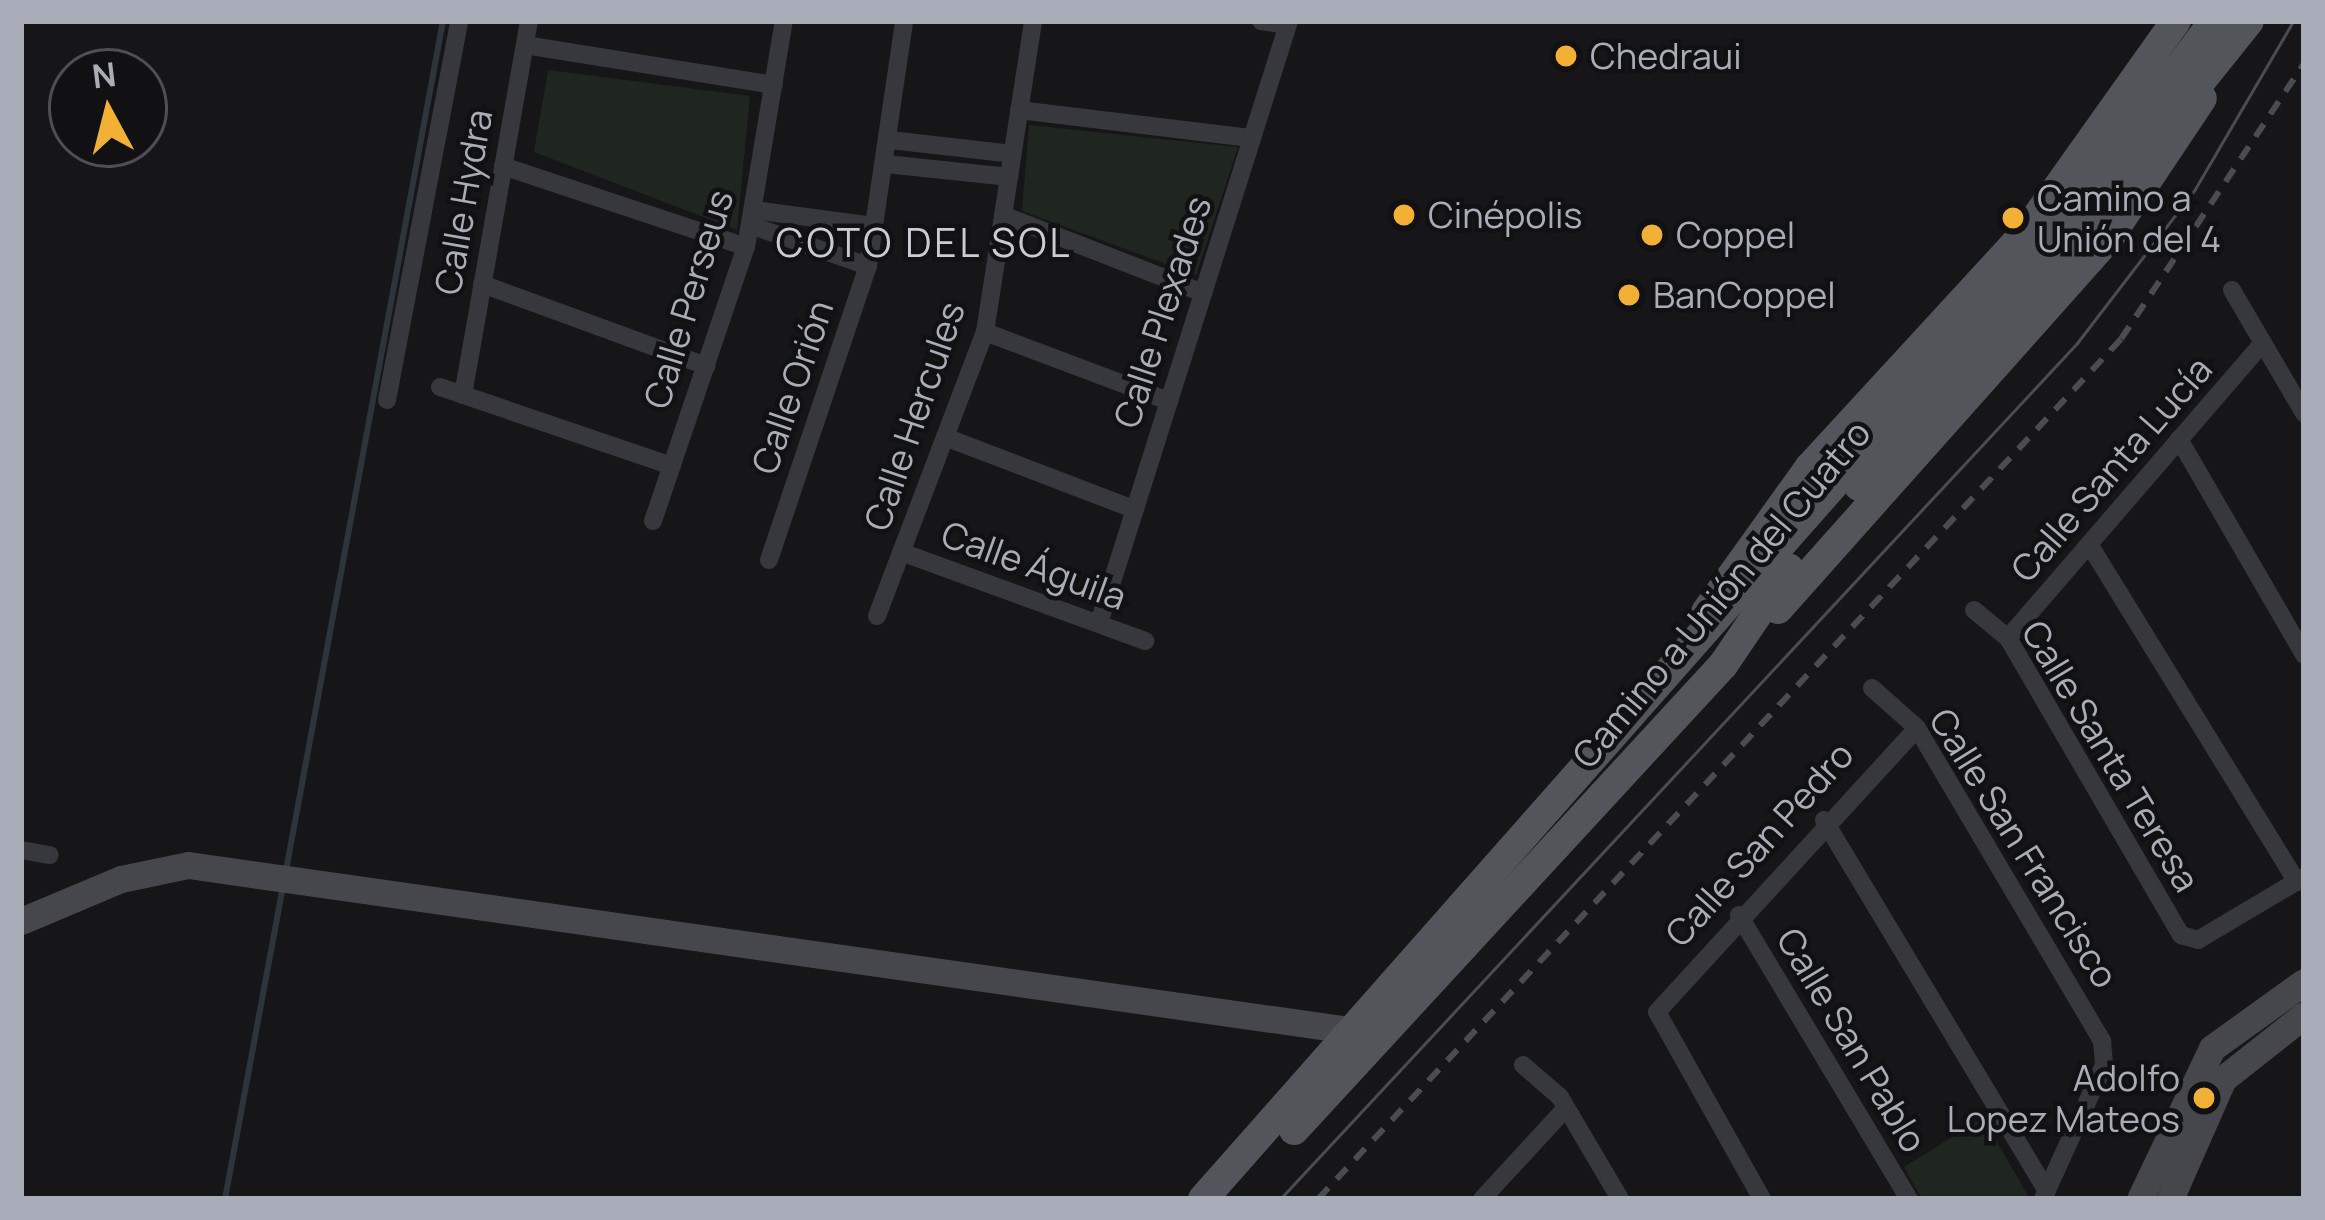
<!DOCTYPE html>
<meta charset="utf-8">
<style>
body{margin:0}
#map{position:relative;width:2325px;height:1220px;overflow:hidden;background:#161618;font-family:Manrope,sans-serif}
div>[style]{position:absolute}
.green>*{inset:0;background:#1e261f}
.stream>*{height:6px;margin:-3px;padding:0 3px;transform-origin:3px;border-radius:3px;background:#2c353c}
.street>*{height:18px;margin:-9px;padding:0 9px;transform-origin:9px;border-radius:9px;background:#37383d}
.secondary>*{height:27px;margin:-13.5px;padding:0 13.5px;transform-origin:13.5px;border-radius:13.5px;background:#45474d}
.primary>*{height:30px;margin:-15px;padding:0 15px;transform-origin:15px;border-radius:15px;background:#53555c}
.tram>*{height:3px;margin:-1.5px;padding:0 1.5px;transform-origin:1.5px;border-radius:1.5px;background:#4a4c52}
.rail>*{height:6px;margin-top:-3px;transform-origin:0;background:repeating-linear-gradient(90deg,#4a4c52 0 15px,transparent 0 27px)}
.primary-bridge>*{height:30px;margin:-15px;padding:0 15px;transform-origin:15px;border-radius:15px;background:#53555c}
.dots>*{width:33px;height:33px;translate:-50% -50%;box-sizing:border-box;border:6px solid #111113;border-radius:50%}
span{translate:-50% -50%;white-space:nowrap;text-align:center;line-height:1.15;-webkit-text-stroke:9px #111113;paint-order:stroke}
.poi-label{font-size:36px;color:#a8adb8}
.left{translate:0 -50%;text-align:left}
.right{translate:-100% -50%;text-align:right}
.street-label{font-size:36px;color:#a8adb8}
.neighbourhood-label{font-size:39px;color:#c9ccd4;letter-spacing:3px}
.frame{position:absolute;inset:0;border:24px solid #a8adb8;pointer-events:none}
.north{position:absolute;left:48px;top:48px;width:120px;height:120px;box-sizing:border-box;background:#111113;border:3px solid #4d4f55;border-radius:50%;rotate:353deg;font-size:33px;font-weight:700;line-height:48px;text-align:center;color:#a8adb8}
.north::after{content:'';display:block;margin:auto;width:42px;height:54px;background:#f2b134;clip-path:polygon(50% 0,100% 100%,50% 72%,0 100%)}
</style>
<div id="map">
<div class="green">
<i style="clip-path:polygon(548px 70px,750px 96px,737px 230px,534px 152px)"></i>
<i style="clip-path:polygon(1029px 125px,1238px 147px,1196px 275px,1022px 211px)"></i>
<i style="clip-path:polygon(1983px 1118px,2030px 1199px,1922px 1199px,1904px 1167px)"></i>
</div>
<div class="stream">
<i style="left:287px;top:865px;width:858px;rotate:-79.53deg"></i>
<i style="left:225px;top:1199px;width:319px;rotate:-79.5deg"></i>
</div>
<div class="street">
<i style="left:1261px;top:21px;width:26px;rotate:9deg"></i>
<i style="left:525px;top:45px;width:252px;rotate:9.1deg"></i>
<i style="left:1019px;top:110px;width:235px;rotate:6.9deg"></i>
<i style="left:890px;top:140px;width:123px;rotate:6.5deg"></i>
<i style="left:886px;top:164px;width:124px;rotate:6deg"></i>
<i style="left:503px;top:166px;width:256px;rotate:18.4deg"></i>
<i style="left:753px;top:210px;width:122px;rotate:7.5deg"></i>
<i style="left:1003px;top:215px;width:215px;rotate:21.3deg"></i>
<i style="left:750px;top:225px;width:125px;rotate:19.2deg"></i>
<i style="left:482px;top:284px;width:239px;rotate:20.1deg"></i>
<i style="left:2232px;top:290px;width:143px;rotate:59.7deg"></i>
<i style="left:985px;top:332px;width:197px;rotate:20.6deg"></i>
<i style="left:440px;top:387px;width:245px;rotate:18.8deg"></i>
<i style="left:463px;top:395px;width:380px;rotate:-80deg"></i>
<i style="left:387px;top:400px;width:386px;rotate:-79.2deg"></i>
<i style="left:945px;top:437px;width:202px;rotate:20.9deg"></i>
<i style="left:2179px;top:439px;width:250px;rotate:59.9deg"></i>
<i style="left:653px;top:521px;width:289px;rotate:-71.3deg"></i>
<i style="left:746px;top:247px;width:229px;rotate:-80.5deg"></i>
<i style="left:2089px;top:544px;width:397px;rotate:58.4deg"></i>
<i style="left:901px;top:552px;width:260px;rotate:20deg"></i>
<i style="left:769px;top:560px;width:310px;rotate:-71.4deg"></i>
<i style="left:868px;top:266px;width:248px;rotate:-81.6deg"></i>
<i style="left:1974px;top:610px;width:44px;rotate:39.5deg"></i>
<i style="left:2008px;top:638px;width:344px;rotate:59.8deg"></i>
<i style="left:2181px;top:935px;width:18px;rotate:16deg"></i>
<i style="left:2198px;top:940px;width:123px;rotate:-30.7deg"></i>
<i style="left:877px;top:616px;width:304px;rotate:-69.2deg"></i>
<i style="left:985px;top:332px;width:315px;rotate:-81.2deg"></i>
<i style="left:1099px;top:623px;width:631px;rotate:-72.48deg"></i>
<i style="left:2008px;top:638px;width:390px;rotate:-49.2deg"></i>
<i style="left:1872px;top:688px;width:60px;rotate:41.6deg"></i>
<i style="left:1917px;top:728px;width:364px;rotate:59.4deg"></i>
<i style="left:2102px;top:1041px;width:24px;rotate:85deg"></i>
<i style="left:2104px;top:1065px;width:147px;rotate:114.5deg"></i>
<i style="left:1824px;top:820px;width:433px;rotate:59deg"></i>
<i style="left:21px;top:850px;width:29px;rotate:10deg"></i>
<i style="left:1739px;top:915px;width:331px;rotate:59.1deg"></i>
<i style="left:1523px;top:1065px;width:49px;rotate:40.9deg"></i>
<i style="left:1560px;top:1097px;width:118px;rotate:59.5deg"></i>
<i style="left:1482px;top:1199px;width:124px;rotate:-47.3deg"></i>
<i style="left:1762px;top:1199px;width:214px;rotate:-119.3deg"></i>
<i style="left:1657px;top:1012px;width:385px;rotate:-47.5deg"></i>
</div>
<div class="secondary">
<i style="left:21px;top:921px;width:108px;rotate:-22.8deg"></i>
<i style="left:121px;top:879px;width:68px;rotate:-11.8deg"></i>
<i style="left:188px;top:865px;width:1180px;rotate:8.09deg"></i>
<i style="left:2140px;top:1199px;width:167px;rotate:-64.5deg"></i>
<i style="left:2212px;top:1048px;width:113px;rotate:-35.7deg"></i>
<i style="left:2170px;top:1199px;width:131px;rotate:-66.2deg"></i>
<i style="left:2223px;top:1079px;width:103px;rotate:-38.3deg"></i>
</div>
<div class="primary">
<i style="left:1859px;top:486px;width:229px;rotate:-47.1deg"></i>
<i style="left:2015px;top:318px;width:185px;rotate:-52.3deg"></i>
<i style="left:1778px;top:609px;width:496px;rotate:-48.3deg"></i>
<i style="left:2108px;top:239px;width:169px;rotate:-56.3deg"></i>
<i style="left:1706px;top:612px;width:178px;rotate:-54.4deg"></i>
<i style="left:1810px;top:467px;width:319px;rotate:-47.4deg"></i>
<i style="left:2026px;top:232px;width:259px;rotate:-54.6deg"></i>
<i style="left:1294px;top:1130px;width:633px;rotate:-47.31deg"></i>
<i style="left:1723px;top:665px;width:117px;rotate:-55.8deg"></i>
<i style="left:1203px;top:1199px;width:1286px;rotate:-48.56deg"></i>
<i style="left:2054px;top:235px;width:267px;rotate:-53.2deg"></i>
</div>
<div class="tram">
<i style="left:1280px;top:1199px;width:1170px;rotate:-47.04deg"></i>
<i style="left:2077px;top:343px;width:194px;rotate:-52.5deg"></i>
<i style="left:2195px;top:189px;width:194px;rotate:-59.7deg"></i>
</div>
<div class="rail">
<i style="left:1318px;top:1199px;width:1177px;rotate:-46.96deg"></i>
<i style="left:2121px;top:339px;width:330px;rotate:-56.4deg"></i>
</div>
<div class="primary-bridge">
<i style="left:2128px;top:172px;width:193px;rotate:-51.3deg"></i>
</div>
<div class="dots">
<i style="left:1566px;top:56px;background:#f2b134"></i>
<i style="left:1404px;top:215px;background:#f2b134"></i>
<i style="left:2013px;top:218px;background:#f2b134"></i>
<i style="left:1652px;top:235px;background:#f2b134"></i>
<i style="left:1629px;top:295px;background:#f2b134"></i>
<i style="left:2204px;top:1098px;background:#f2b134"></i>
</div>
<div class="poi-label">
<span class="left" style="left:1590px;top:56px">Chedraui</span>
<span class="left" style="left:2037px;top:218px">Camino a<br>Unión del 4</span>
<span class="left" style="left:1428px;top:215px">Cinépolis</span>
<span class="left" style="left:1676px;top:235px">Coppel</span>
<span class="left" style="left:1653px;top:295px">BanCoppel</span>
<span class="right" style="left:2180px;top:1098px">Adolfo<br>Lopez Mateos</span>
</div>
<div class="street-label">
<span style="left:463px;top:202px;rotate:-80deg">Calle Hydra</span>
<span style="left:688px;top:299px;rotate:-73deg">Calle Perseus</span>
<span style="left:1162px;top:312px;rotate:-72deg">Calle Plexades</span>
<span style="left:792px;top:387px;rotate:-71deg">Calle Orión</span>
<span style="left:914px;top:416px;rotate:-71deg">Calle Hercules</span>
<span style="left:2111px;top:469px;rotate:-49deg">Calle Santa Lucía</span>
<span style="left:1034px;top:565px;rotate:20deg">Calle Águila</span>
<span style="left:1721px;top:594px;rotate:-50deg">Camino a Unión del Cuatro</span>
<span style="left:2111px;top:756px;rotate:59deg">Calle Santa Teresa</span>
<span style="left:1759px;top:844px;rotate:-48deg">Calle San Pedro</span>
<span style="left:2024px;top:848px;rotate:58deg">Calle San Francisco</span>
<span style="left:1852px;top:1040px;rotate:59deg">Calle San Pablo</span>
</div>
<div class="neighbourhood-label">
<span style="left:924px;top:242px">COTO DEL SOL</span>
</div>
<div class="frame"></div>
<div class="north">N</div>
</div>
